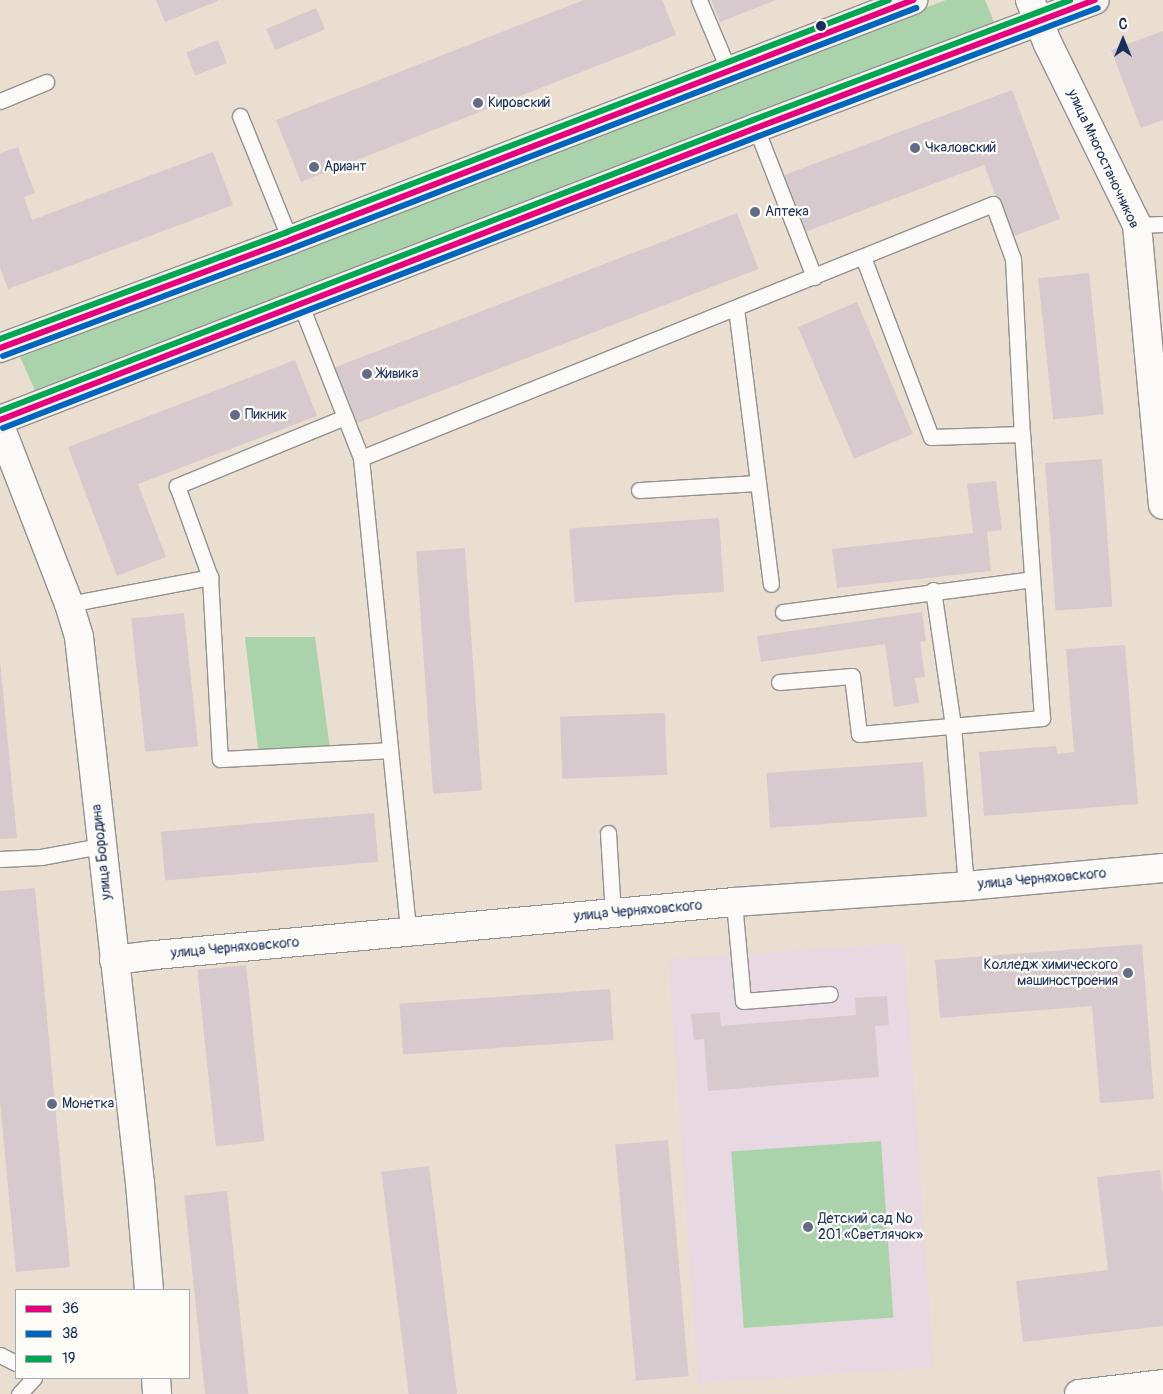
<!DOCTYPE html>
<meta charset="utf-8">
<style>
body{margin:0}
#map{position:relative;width:1163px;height:1394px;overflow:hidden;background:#eaded0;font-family:Pangolin,sans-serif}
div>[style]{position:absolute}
.built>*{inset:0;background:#e7d8e2;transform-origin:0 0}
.green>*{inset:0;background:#aad2ab;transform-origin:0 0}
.building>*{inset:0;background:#d7cace;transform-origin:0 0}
.roads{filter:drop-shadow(1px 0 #939091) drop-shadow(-1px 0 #939091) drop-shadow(0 1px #939091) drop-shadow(0 -1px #939091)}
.service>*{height:15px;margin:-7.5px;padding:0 7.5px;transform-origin:7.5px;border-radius:7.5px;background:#fcfaf8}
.minor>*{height:28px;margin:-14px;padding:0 14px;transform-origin:14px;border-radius:14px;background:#fcfaf8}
.secondary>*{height:28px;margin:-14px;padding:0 14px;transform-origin:14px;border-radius:14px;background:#f6f2ed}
.bus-1>*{height:6px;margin:-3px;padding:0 3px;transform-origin:3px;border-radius:3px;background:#e5007d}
.bus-2>*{height:6px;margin:-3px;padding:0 3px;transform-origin:3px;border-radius:3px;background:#0065bd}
.bus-3>*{height:6px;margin:-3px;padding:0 3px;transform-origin:3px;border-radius:3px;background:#00a651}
.dots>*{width:14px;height:14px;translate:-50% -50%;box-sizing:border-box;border:2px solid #fdfcf7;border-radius:50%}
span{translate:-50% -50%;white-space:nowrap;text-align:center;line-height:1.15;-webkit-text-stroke:4.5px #fdfcf7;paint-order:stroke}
.poi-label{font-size:14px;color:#1b2f5e}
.left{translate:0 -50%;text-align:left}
.right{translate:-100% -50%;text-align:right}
.street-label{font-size:14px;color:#1b2f5e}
.legend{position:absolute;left:15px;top:1289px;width:175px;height:90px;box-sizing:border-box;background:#fdfcf7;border:1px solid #a3aaba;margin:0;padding:6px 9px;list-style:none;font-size:15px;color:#1b2f5e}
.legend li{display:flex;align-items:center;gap:10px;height:25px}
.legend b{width:25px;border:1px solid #a3aaba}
.north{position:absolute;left:1098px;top:15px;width:50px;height:50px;-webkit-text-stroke:4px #fdfcf7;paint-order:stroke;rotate:0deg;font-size:14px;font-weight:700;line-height:20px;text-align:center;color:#1b2f5e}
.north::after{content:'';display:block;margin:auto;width:18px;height:22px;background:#1b2f5e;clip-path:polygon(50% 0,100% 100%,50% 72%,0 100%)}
</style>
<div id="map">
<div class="built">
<i style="left:904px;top:943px;width:425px;height:236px;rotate:86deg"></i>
</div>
<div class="green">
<i style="clip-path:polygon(946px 0,985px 0,996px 27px,37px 395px,20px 357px)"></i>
<i style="clip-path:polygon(245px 637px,315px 637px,330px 749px,258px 749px)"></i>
<i style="left:881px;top:1141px;width:177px;height:150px;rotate:86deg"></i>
</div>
<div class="building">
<i style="clip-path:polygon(156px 0,217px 0,218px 1px,165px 22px)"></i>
<i style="clip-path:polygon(584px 0,662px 0,676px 35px,301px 182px,276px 120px)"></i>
<i style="clip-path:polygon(711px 0,776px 0,720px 22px)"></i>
<i style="left:316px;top:8px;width:23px;height:54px;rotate:67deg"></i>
<i style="clip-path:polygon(1163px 31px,1163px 120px,1141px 128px,1111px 50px)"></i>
<i style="left:218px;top:40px;width:25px;height:34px;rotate:69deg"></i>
<i style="clip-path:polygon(1012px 90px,1060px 219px,1011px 237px,984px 165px,805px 232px,784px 175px)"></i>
<i style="clip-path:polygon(18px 147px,35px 193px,24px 197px,32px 220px,213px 152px,233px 205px,8px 289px,0 267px,0 153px)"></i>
<i style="left:737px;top:213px;width:60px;height:434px;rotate:69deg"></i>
<i style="left:1089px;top:273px;width:142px;height:51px;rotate:84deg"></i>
<i style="left:857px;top:302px;width:143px;height:64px;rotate:67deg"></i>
<i style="clip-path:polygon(295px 360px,317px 416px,138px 484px,166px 557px,117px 576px,68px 447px)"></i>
<i style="left:1102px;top:459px;width:148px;height:57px;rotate:86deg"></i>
<i style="clip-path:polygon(996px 481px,1002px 530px,987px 532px,991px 571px,837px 588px,832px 549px,973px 533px,967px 484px)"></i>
<i style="left:719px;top:518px;width:74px;height:150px;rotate:86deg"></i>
<i style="left:465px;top:548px;width:243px;height:49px;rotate:86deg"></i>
<i style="clip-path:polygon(922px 612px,926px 641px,920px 642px,925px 677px,915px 678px,919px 703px,894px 707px,885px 644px,761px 662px,757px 636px)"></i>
<i style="left:184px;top:613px;width:134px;height:53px;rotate:84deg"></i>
<i style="clip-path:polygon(1125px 645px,1138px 804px,984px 816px,979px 752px,1056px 746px,1057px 754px,1074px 752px,1066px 649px)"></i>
<i style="clip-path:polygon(0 660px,17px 838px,0 839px)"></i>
<i style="left:665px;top:713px;width:62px;height:105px;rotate:88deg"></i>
<i style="left:923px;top:762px;width:55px;height:157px;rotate:86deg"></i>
<i style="left:374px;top:813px;width:49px;height:214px;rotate:85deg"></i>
<i style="clip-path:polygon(35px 888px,70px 1267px,16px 1272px,0 1101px,0 891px)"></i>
<i style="clip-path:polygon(1142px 944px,1154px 1099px,1100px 1103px,1092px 1006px,940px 1018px,935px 960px)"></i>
<i style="left:246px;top:965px;width:177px;height:49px;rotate:84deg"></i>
<i style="left:610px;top:989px;width:51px;height:211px;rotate:86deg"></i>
<i style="clip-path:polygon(887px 996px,889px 1025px,875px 1026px,879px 1077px,708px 1091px,704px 1039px,694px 1040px,691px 1014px,720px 1012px,721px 1026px,856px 1015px,855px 998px)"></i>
<i style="left:668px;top:1140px;width:237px;height:53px;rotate:85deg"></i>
<i style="left:429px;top:1166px;width:230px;height:48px;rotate:83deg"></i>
<i style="clip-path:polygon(1160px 1170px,1163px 1194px,1163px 1326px,1023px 1342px,1016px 1281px,1108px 1270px,1097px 1177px)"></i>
<i style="left:227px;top:1191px;width:204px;height:43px;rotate:84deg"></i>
</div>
<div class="roads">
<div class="service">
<i style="left:699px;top:0;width:77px;rotate:67.1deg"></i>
<i style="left:0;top:101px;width:50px;rotate:-22.4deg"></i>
<i style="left:240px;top:116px;width:134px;rotate:68deg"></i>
<i style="left:756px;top:128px;width:160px;rotate:68.7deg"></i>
<i style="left:1137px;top:225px;width:26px;rotate:-2deg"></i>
<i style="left:300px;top:303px;width:167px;rotate:68.5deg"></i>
<i style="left:361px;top:458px;width:476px;rotate:84.3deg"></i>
<i style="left:736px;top:308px;width:278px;rotate:82.8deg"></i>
<i style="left:345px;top:417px;width:182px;rotate:157.7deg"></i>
<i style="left:177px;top:486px;width:97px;rotate:70.1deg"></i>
<i style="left:210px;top:577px;width:182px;rotate:86.9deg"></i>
<i style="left:220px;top:759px;width:170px;rotate:-3deg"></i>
<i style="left:361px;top:458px;width:681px;rotate:-21.9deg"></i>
<i style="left:993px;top:204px;width:59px;rotate:70deg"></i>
<i style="left:1013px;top:259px;width:175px;rotate:87.1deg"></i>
<i style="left:1022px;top:434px;width:91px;rotate:178.1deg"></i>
<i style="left:931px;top:437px;width:192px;rotate:-110.7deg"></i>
<i style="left:639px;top:490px;width:119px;rotate:-3.4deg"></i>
<i style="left:933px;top:590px;width:136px;rotate:81.6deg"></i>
<i style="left:953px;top:725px;width:162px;rotate:85.4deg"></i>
<i style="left:69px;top:604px;width:144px;rotate:-10.8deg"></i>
<i style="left:783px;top:612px;width:251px;rotate:-7.5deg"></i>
<i style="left:779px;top:682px;width:73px;rotate:-4.7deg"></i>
<i style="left:852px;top:676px;width:58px;rotate:83.1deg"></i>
<i style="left:859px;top:734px;width:184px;rotate:-5deg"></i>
<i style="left:1042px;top:718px;width:285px;rotate:-94deg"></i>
<i style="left:608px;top:833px;width:81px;rotate:86.5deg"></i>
<i style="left:0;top:859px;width:41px;rotate:-2.8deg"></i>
<i style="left:41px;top:857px;width:61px;rotate:-10.4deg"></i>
<i style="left:734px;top:902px;width:99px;rotate:84.8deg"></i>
<i style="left:743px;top:1001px;width:87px;rotate:-4.6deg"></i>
<i style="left:0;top:1355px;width:18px;rotate:27deg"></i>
<i style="left:19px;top:1394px;width:22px;rotate:-47deg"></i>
</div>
<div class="minor">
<i style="left:1030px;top:0;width:48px;rotate:67.8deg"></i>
<i style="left:1048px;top:44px;width:202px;rotate:63.8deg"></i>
<i style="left:1137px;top:225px;width:281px;rotate:84.7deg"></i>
<i style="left:0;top:426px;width:191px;rotate:68.8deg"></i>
<i style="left:69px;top:604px;width:34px;rotate:73deg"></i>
<i style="left:79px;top:637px;width:549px;rotate:83.63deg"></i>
<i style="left:140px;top:1183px;width:107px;rotate:85.2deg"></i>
<i style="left:114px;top:960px;width:41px;rotate:-7deg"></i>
<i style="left:155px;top:955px;width:581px;rotate:-5.23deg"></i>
<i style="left:734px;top:902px;width:233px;rotate:-3.9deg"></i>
<i style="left:966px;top:886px;width:198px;rotate:-5.2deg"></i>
<i style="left:156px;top:1378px;width:16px;rotate:86deg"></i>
<i style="left:1079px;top:1394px;width:85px;rotate:-6.8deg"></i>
</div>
<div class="secondary">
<i style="left:0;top:348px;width:309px;rotate:-20.4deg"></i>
<i style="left:290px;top:240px;width:668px;rotate:-21.07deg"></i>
<i style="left:0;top:420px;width:810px;rotate:-21.12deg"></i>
<i style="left:756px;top:128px;width:362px;rotate:-20.7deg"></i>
</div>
</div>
<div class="bus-1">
<i style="left:0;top:348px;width:309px;rotate:-20.4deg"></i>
<i style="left:290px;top:240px;width:668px;rotate:-21.07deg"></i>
<i style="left:0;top:420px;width:810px;rotate:-21.12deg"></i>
<i style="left:756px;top:128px;width:362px;rotate:-20.7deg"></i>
</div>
<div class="bus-2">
<i style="left:3px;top:356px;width:309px;rotate:-20.4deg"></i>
<i style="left:293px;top:248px;width:668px;rotate:-21.07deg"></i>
<i style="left:3px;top:428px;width:810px;rotate:-21.12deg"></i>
<i style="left:759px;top:136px;width:362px;rotate:-20.7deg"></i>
</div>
<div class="bus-3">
<i style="left:0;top:339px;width:306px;rotate:-20.4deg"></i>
<i style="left:287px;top:232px;width:645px;rotate:-21.08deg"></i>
<i style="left:0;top:411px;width:807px;rotate:-21.13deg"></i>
<i style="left:753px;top:120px;width:339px;rotate:-20.7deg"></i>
</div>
<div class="dots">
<i style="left:821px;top:26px;background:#1b2f5e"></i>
<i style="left:478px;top:103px;background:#636c86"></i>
<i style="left:915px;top:148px;background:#636c86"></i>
<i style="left:314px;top:167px;background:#636c86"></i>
<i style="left:755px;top:212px;background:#636c86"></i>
<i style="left:367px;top:374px;background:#636c86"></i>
<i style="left:235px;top:415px;background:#636c86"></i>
<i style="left:1128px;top:973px;background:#636c86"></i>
<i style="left:52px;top:1104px;background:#636c86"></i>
<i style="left:808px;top:1227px;background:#636c86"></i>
</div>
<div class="poi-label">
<span class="left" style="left:488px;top:103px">Кировский</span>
<span class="left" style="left:925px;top:148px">Чкаловский</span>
<span class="left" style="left:324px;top:167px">Ариант</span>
<span class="left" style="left:765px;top:212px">Аптека</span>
<span class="left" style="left:377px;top:374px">Живика</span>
<span class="left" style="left:245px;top:415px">Пикник</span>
<span class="right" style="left:1118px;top:973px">Колледж химического<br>машиностроения</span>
<span class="left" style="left:62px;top:1104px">Монетка</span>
<span class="left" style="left:818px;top:1227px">Детский сад №<br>201 «Светлячок»</span>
</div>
<div class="street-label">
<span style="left:1103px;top:159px;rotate:65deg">улица Многостаночников</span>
<span style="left:102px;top:852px;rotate:-96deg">улица Бородина</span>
<span style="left:1042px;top:879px;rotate:-5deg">улица Черняховского</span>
<span style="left:638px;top:911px;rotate:-5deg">улица Черняховского</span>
<span style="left:235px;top:948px;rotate:-5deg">улица Черняховского</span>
</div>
<ul class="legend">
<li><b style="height:6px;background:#e5007d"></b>36</li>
<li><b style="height:6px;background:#0065bd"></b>38</li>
<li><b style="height:6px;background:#00a651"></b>19</li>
</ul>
<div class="north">С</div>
</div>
